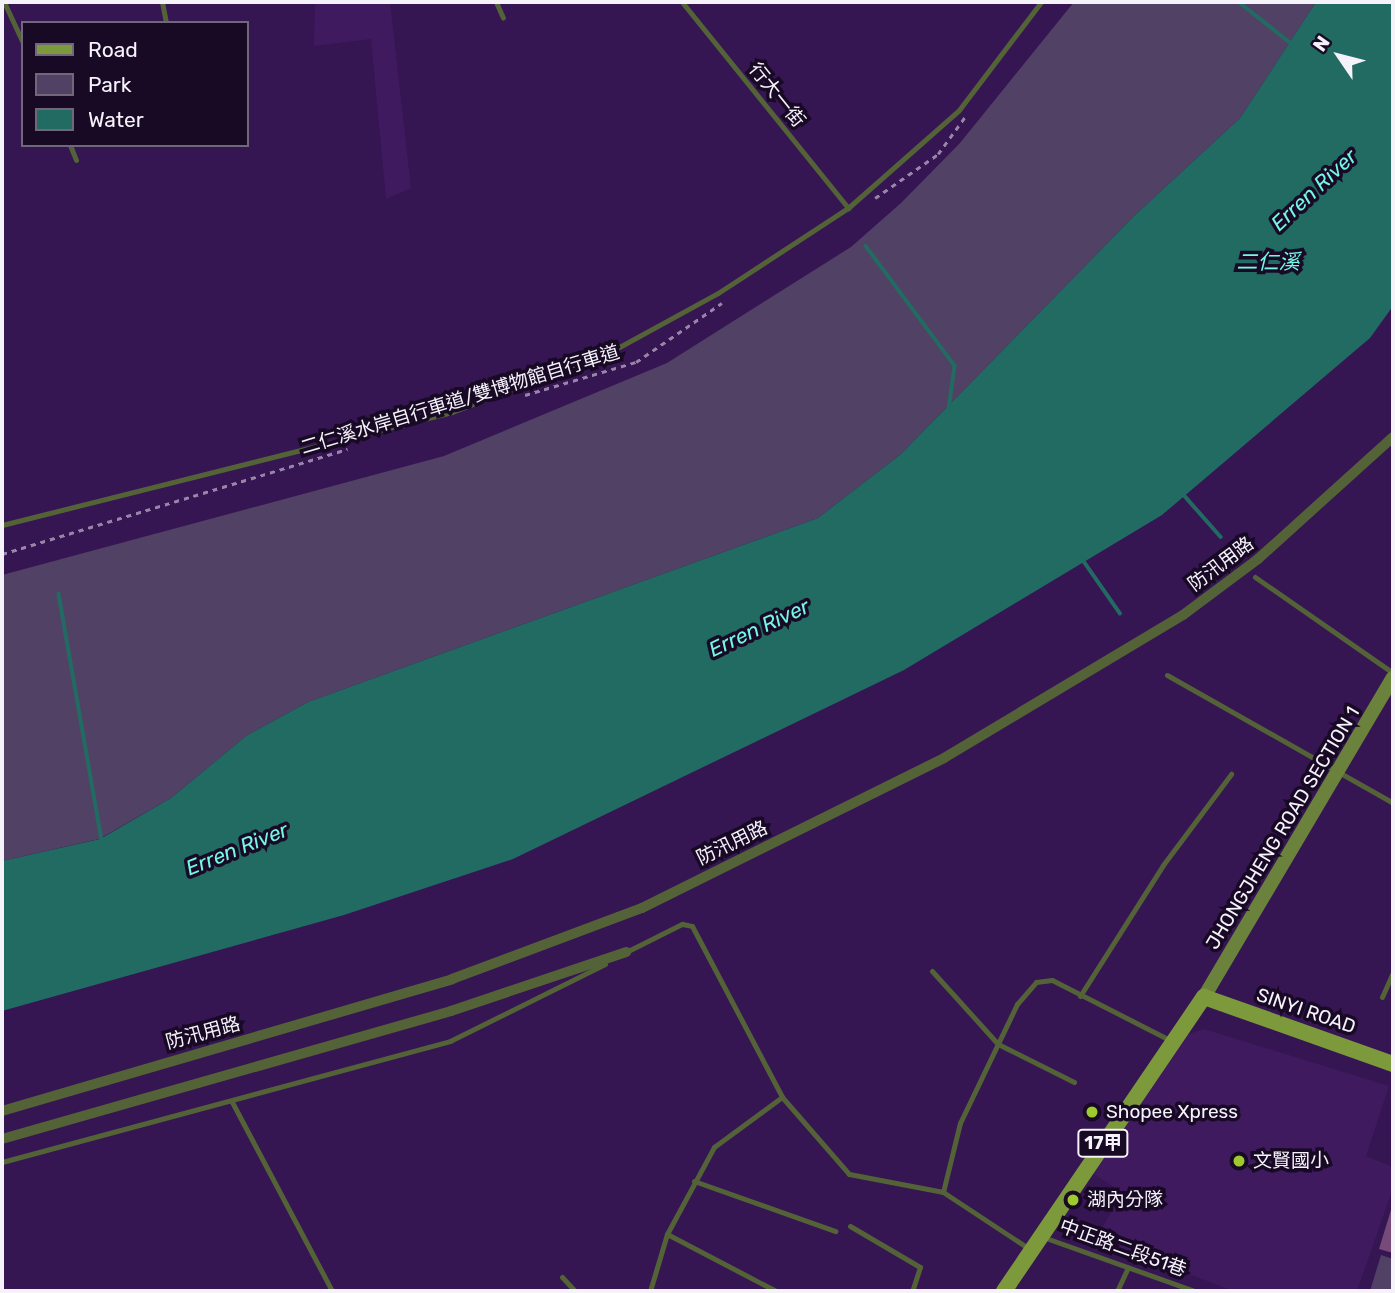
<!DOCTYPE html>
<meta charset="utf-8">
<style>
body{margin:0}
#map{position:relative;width:1395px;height:1293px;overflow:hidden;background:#361553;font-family:Rubik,"Noto Sans TC",sans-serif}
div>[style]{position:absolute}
.built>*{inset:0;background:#3f1a5f}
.green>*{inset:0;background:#514164}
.water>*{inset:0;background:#226b63}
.stream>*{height:3.5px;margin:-1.75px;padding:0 1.75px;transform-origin:1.75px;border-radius:1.75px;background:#226b63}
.building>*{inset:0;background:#774b79}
.path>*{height:2.5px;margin-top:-1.25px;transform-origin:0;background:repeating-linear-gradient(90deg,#9886a9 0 5px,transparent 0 10px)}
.lane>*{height:5px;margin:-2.5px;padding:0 2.5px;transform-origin:2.5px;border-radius:2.5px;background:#536337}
.street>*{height:10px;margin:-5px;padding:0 5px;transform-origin:5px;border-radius:5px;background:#536337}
.secondary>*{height:14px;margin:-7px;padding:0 7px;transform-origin:7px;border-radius:7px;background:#6a823b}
.primary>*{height:16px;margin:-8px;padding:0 8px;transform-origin:8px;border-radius:8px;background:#7c9a3b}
.dots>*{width:19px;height:19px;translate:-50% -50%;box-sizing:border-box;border:4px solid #180a25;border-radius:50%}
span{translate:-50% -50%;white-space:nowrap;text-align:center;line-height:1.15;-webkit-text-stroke:7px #180a25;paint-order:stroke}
.shield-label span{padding:2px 5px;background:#180a25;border:2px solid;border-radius:5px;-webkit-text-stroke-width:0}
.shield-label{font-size:18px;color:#f5f2fa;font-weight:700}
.street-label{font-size:19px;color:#f5f2fa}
.poi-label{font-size:19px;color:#f5f2fa}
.left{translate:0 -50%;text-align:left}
.water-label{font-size:21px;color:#73f8e8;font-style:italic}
.frame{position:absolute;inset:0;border:4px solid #f5f2fa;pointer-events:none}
.legend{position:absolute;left:21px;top:21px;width:228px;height:126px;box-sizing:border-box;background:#180a25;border:2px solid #70677a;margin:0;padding:9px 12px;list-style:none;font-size:21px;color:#f5f2fa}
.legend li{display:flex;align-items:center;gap:14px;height:35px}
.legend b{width:35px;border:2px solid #70677a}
.north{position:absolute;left:1304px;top:21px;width:70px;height:70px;-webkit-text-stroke:5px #180a25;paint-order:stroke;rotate:305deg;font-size:19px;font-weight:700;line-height:28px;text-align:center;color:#f5f2fa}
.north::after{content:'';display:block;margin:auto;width:24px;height:32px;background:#f5f2fa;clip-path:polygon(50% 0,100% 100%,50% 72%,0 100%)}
</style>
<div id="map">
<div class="built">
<i style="clip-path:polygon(315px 2px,390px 2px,411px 188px,386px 199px,371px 39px,314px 46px)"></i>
<i style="clip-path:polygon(1204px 1029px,1389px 1086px,1366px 1156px,1393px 1167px,1393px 1188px,1357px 1291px,1233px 1291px,1096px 1238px,1123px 1193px,1091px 1172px,1184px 1036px)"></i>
</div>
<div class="green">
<i style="clip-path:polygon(1074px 2px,1316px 2px,1240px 118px,1134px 216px,901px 454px,818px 518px,308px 702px,246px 736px,171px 798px,99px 839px,2px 861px,2px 575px,444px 456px,667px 363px,851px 247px,901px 203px,960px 143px)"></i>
<i style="clip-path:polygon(1381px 1255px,1393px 1259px,1393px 1291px,1370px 1291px)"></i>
</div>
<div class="water">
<i style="clip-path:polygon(1316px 2px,1393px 2px,1393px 306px,1370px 338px,1162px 515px,904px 670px,513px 859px,344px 915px,2px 1011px,2px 861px,100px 839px,171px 798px,246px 736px,308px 702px,818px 518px,901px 454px,1134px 216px,1240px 118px)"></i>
</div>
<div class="stream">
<i style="left:1239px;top:2px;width:68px;rotate:38.4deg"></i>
<i style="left:866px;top:246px;width:149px;rotate:53.4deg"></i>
<i style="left:955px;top:366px;width:44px;rotate:97.8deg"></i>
<i style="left:1183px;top:494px;width:57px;rotate:48.5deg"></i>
<i style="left:1083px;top:560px;width:65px;rotate:55.1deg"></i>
<i style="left:59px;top:594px;width:250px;rotate:80.1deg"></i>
</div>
<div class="building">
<i style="clip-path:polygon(1391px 1210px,1393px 1210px,1393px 1253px,1379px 1249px)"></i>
</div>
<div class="path">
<i style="left:875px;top:198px;width:77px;rotate:-34.9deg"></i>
<i style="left:938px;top:154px;width:46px;rotate:-53.9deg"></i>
<i style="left:525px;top:395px;width:116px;rotate:-16.6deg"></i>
<i style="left:636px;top:362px;width:104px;rotate:-34.5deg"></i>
<i style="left:2px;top:554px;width:361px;rotate:-16.9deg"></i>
</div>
<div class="lane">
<i style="left:4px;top:2px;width:45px;rotate:65.1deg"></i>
<i style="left:162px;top:2px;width:21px;rotate:79deg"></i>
<i style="left:496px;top:2px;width:17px;rotate:66deg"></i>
<i style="left:682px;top:2px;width:265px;rotate:51.1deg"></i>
<i style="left:70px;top:145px;width:16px;rotate:68deg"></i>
<i style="left:2px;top:525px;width:464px;rotate:-14.1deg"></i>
<i style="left:452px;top:412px;width:171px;rotate:-20.9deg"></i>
<i style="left:612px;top:351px;width:121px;rotate:-28.7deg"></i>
<i style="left:718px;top:293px;width:155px;rotate:-33.2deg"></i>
<i style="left:848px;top:208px;width:148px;rotate:-41.4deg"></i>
<i style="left:959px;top:110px;width:136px;rotate:-52.8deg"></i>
<i style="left:1255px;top:577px;width:168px;rotate:34.8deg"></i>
<i style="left:1167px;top:675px;width:260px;rotate:29.5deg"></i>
<i style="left:626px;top:952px;width:63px;rotate:-26.6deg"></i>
<i style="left:682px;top:924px;width:10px;rotate:11deg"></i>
<i style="left:692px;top:926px;width:193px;rotate:62.2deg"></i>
<i style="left:782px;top:1097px;width:102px;rotate:49deg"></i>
<i style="left:849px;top:1174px;width:96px;rotate:10.8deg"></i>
<i style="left:943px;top:1192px;width:102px;rotate:33.4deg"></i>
<i style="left:932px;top:971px;width:98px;rotate:47.9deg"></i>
<i style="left:998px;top:1044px;width:85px;rotate:26.6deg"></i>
<i style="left:1080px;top:996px;width:155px;rotate:-57.6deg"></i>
<i style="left:1163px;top:865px;width:114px;rotate:-53.2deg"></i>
<i style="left:1382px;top:997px;width:27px;rotate:-66deg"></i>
<i style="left:232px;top:1102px;width:214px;rotate:62.1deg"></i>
<i style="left:2px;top:1162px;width:464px;rotate:-15.1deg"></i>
<i style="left:450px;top:1041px;width:173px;rotate:-26.4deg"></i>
<i style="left:694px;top:1181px;width:150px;rotate:19.5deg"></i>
<i style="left:943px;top:1192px;width:71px;rotate:-76.2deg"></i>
<i style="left:960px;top:1123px;width:132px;rotate:-64.4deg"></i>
<i style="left:1017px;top:1004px;width:29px;rotate:-49deg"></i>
<i style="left:1036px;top:982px;width:16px;rotate:-7deg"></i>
<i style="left:1052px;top:980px;width:132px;rotate:27deg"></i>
<i style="left:850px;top:1226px;width:81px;rotate:30.4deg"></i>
<i style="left:920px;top:1267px;width:25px;rotate:108deg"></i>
<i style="left:667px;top:1234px;width:123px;rotate:27.6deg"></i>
<i style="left:1043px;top:1237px;width:161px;rotate:19.6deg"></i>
<i style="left:562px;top:1277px;width:19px;rotate:47deg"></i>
<i style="left:650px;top:1291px;width:59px;rotate:-73.4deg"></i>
<i style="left:667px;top:1234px;width:99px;rotate:-61.6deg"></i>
<i style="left:714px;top:1147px;width:84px;rotate:-36.3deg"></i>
<i style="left:1117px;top:1291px;width:26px;rotate:-65deg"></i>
</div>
<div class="street">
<i style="left:2px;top:1111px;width:469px;rotate:-16.3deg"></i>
<i style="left:452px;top:979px;width:203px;rotate:-20.5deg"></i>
<i style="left:642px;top:908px;width:337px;rotate:-26.4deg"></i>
<i style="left:944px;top:758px;width:279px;rotate:-30.9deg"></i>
<i style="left:1183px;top:615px;width:94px;rotate:-36.7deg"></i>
<i style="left:1258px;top:559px;width:182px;rotate:-42.1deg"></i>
<i style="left:2px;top:1139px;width:467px;rotate:-15.9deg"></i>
<i style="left:451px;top:1011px;width:185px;rotate:-18.6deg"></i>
</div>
<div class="secondary">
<i style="left:1204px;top:997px;width:371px;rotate:-59.4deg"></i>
</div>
<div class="primary">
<i style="left:1004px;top:1291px;width:356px;rotate:-55.8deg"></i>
<i style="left:1204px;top:997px;width:201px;rotate:19.5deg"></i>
</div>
<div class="dots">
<i style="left:1092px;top:1112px;background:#9eca2f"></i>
<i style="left:1239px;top:1161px;background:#9eca2f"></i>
<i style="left:1073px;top:1200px;background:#9eca2f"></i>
</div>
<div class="shield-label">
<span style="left:1103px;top:1143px">17甲</span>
</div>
<div class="street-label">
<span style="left:777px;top:95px;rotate:51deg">行大一街</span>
<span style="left:460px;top:400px;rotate:-17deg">二仁溪水岸自行車道/雙博物館自行車道</span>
<span style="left:1221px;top:564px;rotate:-37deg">防汛用路</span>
<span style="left:1283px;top:828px;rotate:-59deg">JHONGJHENG ROAD SECTION 1</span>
<span style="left:732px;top:843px;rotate:-26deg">防汛用路</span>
<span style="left:1306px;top:1011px;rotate:19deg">SINYI ROAD</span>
<span style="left:203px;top:1033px;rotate:-15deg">防汛用路</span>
<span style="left:1123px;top:1248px;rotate:20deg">中正路二段51巷</span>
</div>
<div class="poi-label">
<span class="left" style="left:1106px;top:1112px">Shopee Xpress</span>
<span class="left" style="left:1253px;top:1161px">文賢國小</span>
<span class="left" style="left:1087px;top:1200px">湖內分隊</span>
</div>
<div class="water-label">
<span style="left:1314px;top:190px;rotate:-43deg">Erren River</span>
<span style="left:1268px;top:262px">二仁溪</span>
<span style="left:759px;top:628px;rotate:-25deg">Erren River</span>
<span style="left:237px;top:849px;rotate:-22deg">Erren River</span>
</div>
<div class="frame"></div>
<ul class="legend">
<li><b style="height:9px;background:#7c9a3b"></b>Road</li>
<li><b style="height:19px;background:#514164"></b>Park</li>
<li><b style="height:19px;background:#226b63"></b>Water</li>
</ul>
<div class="north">N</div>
</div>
